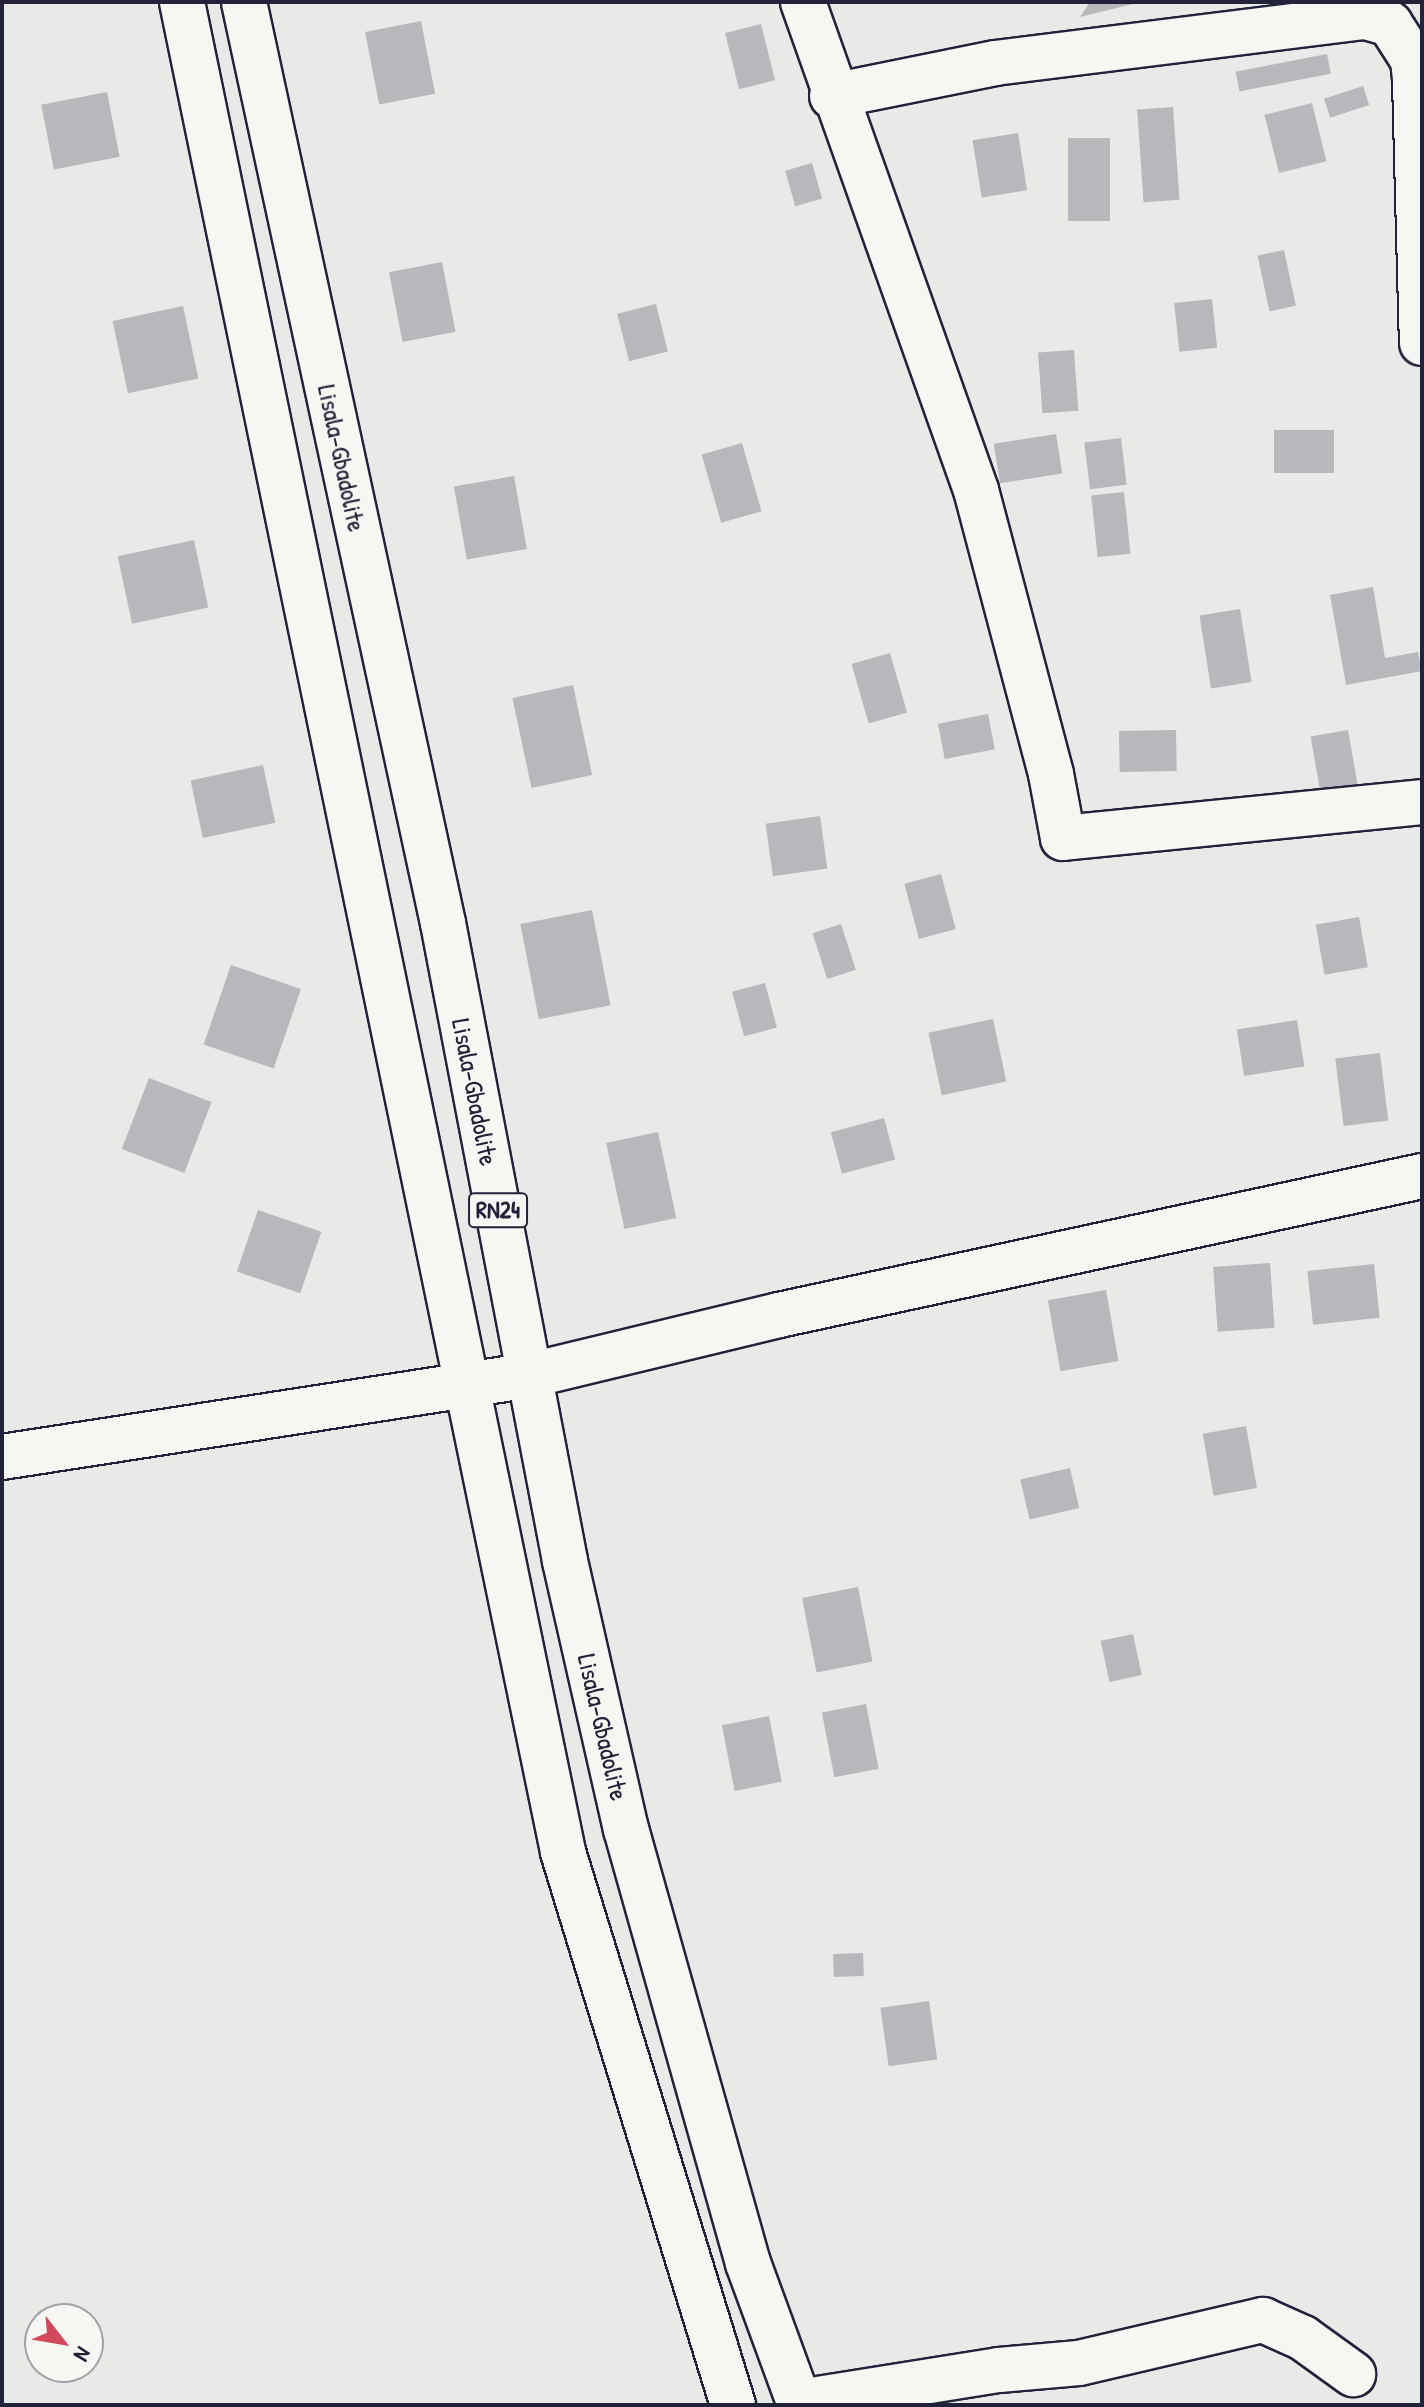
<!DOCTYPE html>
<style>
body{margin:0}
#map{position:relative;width:1424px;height:2407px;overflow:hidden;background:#e9e9e7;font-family:"Patrick Hand",sans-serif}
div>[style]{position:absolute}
.building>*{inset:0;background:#b8b8bc;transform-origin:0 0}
.roads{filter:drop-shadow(2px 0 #22223b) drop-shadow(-2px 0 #22223b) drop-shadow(0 2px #22223b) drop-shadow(0 -2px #22223b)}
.street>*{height:44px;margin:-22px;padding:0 22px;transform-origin:22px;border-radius:22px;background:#f6f6f2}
.primary>*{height:44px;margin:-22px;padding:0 22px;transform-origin:22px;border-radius:22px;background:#f6f6f2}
span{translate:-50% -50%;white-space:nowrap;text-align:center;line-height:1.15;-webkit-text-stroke:6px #f6f6f2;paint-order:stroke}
.shield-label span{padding:2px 6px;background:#f6f6f2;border:2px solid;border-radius:6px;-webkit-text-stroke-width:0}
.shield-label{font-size:24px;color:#22223b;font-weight:700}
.street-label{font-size:26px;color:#22223b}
.frame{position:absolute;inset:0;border:4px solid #22223b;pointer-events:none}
.north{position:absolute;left:24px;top:2303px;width:80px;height:80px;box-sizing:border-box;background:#f6f6f2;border:2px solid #a1a1a9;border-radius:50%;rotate:121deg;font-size:22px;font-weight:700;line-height:32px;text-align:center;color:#22223b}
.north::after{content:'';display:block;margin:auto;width:28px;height:36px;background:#d1495b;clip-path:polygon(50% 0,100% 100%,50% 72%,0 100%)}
</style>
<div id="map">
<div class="building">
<i style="clip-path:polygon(1090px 2px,1137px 2px,1137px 3px,1080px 17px)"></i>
<i style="left:421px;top:21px;width:74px;height:57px;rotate:79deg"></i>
<i style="left:761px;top:24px;width:58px;height:37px;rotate:76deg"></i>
<i style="left:1327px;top:54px;width:20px;height:93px;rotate:79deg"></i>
<i style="left:1363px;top:86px;width:20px;height:41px;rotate:72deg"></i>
<i style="left:107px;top:92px;width:66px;height:67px;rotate:79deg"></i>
<i style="left:1312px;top:103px;width:60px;height:49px;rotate:76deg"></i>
<i style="left:1173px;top:107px;width:93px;height:36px;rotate:86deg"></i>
<i style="left:1018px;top:133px;width:58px;height:46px;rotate:81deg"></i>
<i style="left:1068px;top:138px;width:42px;height:83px"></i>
<i style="left:812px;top:163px;width:37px;height:28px;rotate:74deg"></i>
<i style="left:1284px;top:250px;width:57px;height:27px;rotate:78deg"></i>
<i style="left:442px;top:262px;width:71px;height:54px;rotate:79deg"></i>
<i style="left:1212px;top:299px;width:49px;height:38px;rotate:84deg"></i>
<i style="left:656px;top:304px;width:49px;height:40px;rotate:76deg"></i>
<i style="left:183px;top:306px;width:74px;height:72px;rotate:78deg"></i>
<i style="left:1074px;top:350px;width:61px;height:36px;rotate:86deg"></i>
<i style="left:1334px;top:430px;width:43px;height:60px;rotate:90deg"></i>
<i style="left:1056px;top:434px;width:40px;height:63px;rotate:81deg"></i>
<i style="left:1121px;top:438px;width:47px;height:37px;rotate:83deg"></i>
<i style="left:742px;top:443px;width:71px;height:42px;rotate:74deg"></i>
<i style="left:514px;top:476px;width:74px;height:61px;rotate:80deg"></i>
<i style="left:1124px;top:492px;width:62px;height:33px;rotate:84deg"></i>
<i style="left:194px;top:540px;width:69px;height:78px;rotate:78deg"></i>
<i style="clip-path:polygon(1373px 587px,1385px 658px,1418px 652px,1422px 671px,1346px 685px,1330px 595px)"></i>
<i style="left:1240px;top:609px;width:74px;height:41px;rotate:81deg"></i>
<i style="left:890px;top:653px;width:62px;height:40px;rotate:74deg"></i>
<i style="left:573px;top:685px;width:92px;height:62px;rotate:78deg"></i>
<i style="left:988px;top:714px;width:36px;height:51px;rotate:79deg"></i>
<i style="left:1176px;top:730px;width:41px;height:57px;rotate:89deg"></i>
<i style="left:1348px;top:730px;width:58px;height:38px;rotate:80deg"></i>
<i style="left:263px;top:765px;width:59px;height:74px;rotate:78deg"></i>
<i style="left:820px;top:816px;width:53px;height:55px;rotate:82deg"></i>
<i style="left:941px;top:874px;width:57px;height:38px;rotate:75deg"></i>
<i style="left:592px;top:910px;width:97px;height:73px;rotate:79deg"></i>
<i style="left:1359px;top:917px;width:51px;height:44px;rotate:80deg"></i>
<i style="left:841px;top:924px;width:48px;height:30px;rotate:72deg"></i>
<i style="left:231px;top:965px;width:74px;height:84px;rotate:19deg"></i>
<i style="left:765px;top:983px;width:46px;height:34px;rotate:75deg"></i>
<i style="left:993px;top:1019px;width:64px;height:66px;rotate:78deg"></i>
<i style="left:1297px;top:1020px;width:47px;height:61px;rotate:81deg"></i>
<i style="left:1380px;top:1053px;width:68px;height:45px;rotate:83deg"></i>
<i style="left:149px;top:1078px;width:67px;height:76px;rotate:21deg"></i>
<i style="left:884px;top:1118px;width:43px;height:55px;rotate:75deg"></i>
<i style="left:658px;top:1132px;width:88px;height:53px;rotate:78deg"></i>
<i style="left:258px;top:1210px;width:67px;height:65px;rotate:19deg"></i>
<i style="left:1270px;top:1263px;width:65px;height:57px;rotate:86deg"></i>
<i style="left:1374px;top:1264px;width:54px;height:67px;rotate:84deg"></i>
<i style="left:1106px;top:1290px;width:72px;height:59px;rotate:80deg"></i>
<i style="left:1246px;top:1426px;width:63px;height:44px;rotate:80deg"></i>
<i style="left:1070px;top:1468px;width:41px;height:51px;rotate:77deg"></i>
<i style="left:858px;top:1587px;width:76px;height:57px;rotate:79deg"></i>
<i style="left:1133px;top:1634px;width:42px;height:33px;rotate:78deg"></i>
<i style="left:866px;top:1704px;width:66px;height:45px;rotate:79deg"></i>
<i style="left:769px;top:1716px;width:67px;height:48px;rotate:79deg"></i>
<i style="left:863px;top:1953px;width:23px;height:30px;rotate:88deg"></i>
<i style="left:929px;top:2001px;width:59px;height:49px;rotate:82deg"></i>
</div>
<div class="roads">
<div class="street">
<i style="left:803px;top:2px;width:518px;rotate:70.48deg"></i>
<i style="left:976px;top:490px;width:294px;rotate:75.2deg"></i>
<i style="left:1051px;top:774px;width:65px;rotate:79.4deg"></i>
<i style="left:1063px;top:838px;width:361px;rotate:-5.7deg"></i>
<i style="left:832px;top:96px;width:166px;rotate:-11.4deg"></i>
<i style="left:995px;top:63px;width:374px;rotate:-7.1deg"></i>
<i style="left:1366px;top:17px;width:25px;rotate:16deg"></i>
<i style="left:1390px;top:24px;width:43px;rotate:57.4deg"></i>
<i style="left:1413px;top:60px;width:20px;rotate:84deg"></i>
<i style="left:1415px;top:80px;width:263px;rotate:88.5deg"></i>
<i style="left:2px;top:1457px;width:535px;rotate:-8.81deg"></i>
<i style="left:531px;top:1375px;width:255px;rotate:-13.6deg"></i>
<i style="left:779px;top:1315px;width:658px;rotate:-12.2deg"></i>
<i style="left:799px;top:2402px;width:203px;rotate:-9.1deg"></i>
<i style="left:999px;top:2370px;width:80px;rotate:-5deg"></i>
<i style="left:1079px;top:2363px;width:189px;rotate:-13.2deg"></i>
<i style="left:1263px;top:2320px;width:44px;rotate:24.2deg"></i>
<i style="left:1303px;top:2338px;width:62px;rotate:35.8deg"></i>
</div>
<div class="primary">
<i style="left:182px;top:2px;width:1889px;rotate:78.36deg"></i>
<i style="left:563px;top:1852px;width:579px;rotate:72.91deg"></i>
<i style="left:244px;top:2px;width:942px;rotate:77.81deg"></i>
<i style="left:443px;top:923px;width:650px;rotate:79.17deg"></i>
<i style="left:565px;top:1561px;width:275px;rotate:77.2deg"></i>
<i style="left:626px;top:1829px;width:451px;rotate:74.3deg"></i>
<i style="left:748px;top:2263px;width:151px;rotate:69.9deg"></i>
</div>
</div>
<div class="shield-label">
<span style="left:498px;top:1210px">RN24</span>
</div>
<div class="street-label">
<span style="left:342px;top:458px;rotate:78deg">Lisala-Gbadolite</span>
<span style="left:475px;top:1092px;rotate:79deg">Lisala-Gbadolite</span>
<span style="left:603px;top:1727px;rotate:77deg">Lisala-Gbadolite</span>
</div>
<div class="frame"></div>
<div class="north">N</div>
</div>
